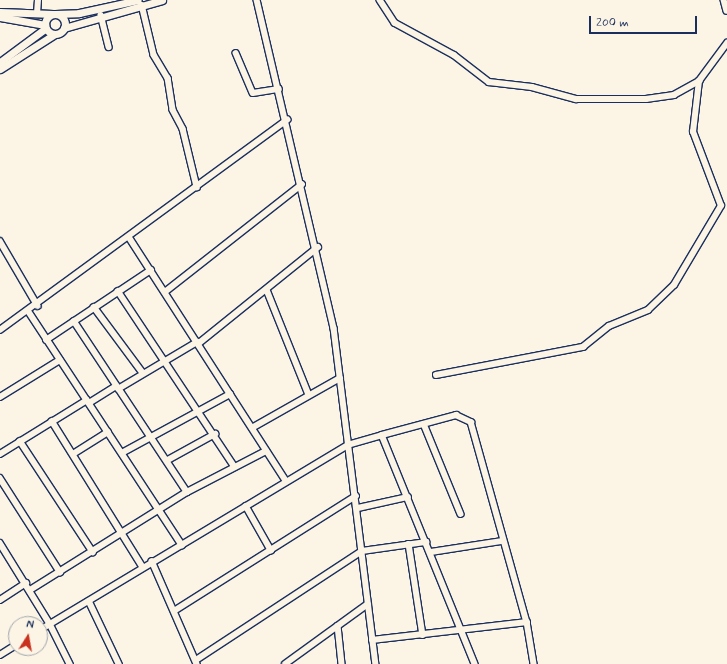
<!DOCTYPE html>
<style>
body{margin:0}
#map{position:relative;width:727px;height:664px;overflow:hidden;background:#fcf5e5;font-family:Mynerve,sans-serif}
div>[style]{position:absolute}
.roads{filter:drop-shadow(1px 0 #1b2f5e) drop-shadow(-1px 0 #1b2f5e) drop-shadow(0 1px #1b2f5e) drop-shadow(0 -1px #1b2f5e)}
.minor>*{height:5.5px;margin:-2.75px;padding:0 2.75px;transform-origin:2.75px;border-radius:2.75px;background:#fcf5e5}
.major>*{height:7px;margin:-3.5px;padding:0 3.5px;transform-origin:3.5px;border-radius:3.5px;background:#fcf5e5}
.major>.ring{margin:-3.5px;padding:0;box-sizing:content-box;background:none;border:7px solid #fcf5e5;border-radius:50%}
span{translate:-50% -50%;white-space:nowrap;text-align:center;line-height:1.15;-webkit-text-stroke:3px #fcf5e5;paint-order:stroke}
.north{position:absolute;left:8px;top:616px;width:40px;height:40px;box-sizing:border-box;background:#fcf5e5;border:1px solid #a2a6af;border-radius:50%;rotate:11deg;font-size:11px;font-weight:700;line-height:16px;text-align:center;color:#1b2f5e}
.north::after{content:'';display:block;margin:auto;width:14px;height:18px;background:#c8321e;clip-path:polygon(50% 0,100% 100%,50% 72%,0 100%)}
.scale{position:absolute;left:589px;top:16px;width:108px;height:18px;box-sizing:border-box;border:2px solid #1b2f5e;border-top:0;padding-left:5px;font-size:12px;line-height:14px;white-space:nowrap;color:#1b2f5e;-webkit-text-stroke:3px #fcf5e5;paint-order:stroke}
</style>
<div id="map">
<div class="roads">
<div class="minor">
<i style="left:257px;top:0;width:337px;rotate:76.8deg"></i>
<i style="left:334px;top:328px;width:339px;rotate:82.9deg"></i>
<i style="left:380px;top:0;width:27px;rotate:57deg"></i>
<i style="left:395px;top:23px;width:67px;rotate:28.5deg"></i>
<i style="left:454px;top:55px;width:44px;rotate:37.6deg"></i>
<i style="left:489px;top:82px;width:43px;rotate:6.6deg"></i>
<i style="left:532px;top:87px;width:46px;rotate:15.3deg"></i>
<i style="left:576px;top:99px;width:70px"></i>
<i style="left:646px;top:99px;width:28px;rotate:-8deg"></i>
<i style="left:674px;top:95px;width:29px;rotate:-29deg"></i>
<i style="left:699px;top:81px;width:47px;rotate:-53.6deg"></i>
<i style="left:724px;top:0;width:11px;rotate:75deg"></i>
<i style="left:142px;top:5px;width:51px;rotate:76.5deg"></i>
<i style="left:154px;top:55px;width:27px;rotate:59deg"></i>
<i style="left:168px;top:78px;width:32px;rotate:81deg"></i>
<i style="left:173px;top:110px;width:21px;rotate:62deg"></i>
<i style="left:183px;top:129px;width:60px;rotate:76.4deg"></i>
<i style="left:37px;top:14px;width:14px;rotate:-86deg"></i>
<i style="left:101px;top:15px;width:33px;rotate:76deg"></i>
<i style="left:236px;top:53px;width:43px;rotate:67deg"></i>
<i style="left:253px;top:93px;width:26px;rotate:-9deg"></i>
<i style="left:129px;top:237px;width:290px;rotate:57.2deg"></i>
<i style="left:0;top:241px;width:75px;rotate:59.7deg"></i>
<i style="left:267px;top:290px;width:113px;rotate:68.2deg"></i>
<i style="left:118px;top:291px;width:211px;rotate:56.4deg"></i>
<i style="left:165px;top:292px;width:174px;rotate:-38.2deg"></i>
<i style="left:94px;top:307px;width:82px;rotate:53.4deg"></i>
<i style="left:29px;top:312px;width:279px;rotate:56.7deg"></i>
<i style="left:74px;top:321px;width:205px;rotate:56.5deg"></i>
<i style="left:0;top:330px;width:356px;rotate:-36.2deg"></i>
<i style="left:46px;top:340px;width:126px;rotate:-33.7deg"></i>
<i style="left:198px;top:344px;width:154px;rotate:-38.9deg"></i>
<i style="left:436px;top:375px;width:150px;rotate:-10.8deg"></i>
<i style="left:583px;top:347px;width:33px;rotate:-39deg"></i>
<i style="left:609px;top:326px;width:42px;rotate:-22.3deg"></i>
<i style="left:648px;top:310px;width:36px;rotate:-44deg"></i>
<i style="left:674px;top:285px;width:92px;rotate:-59.3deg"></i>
<i style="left:721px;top:206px;width:79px;rotate:-110.7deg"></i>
<i style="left:693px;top:132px;width:51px;rotate:-83.3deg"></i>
<i style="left:118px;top:389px;width:92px;rotate:-30.7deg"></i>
<i style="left:0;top:397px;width:70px;rotate:-31.7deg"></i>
<i style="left:89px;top:403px;width:32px;rotate:-32deg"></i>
<i style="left:52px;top:421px;width:172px;rotate:58.1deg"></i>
<i style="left:424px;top:424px;width:97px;rotate:67.7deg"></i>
<i style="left:252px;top:428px;width:101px;rotate:-29.6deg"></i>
<i style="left:382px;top:435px;width:77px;rotate:-15.1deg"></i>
<i style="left:456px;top:415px;width:17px;rotate:25deg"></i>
<i style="left:471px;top:422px;width:208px;rotate:74.4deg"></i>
<i style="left:527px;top:622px;width:43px;rotate:80.5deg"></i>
<i style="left:20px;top:441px;width:133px;rotate:56.7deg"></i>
<i style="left:122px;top:453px;width:123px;rotate:-28.6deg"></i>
<i style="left:0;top:454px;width:102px;rotate:-31.8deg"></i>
<i style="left:73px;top:454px;width:41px;rotate:-32.2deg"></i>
<i style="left:168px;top:460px;width:54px;rotate:-29deg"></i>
<i style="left:0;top:478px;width:112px;rotate:57.4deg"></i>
<i style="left:246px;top:506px;width:51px;rotate:60.4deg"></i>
<i style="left:358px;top:508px;width:51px;rotate:-12.4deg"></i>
<i style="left:0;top:543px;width:95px;rotate:58.3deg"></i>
<i style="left:50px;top:624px;width:45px;rotate:63.4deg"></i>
<i style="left:409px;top:544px;width:92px;rotate:81.3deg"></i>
<i style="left:431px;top:552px;width:72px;rotate:-8.8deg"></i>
<i style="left:152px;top:561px;width:112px;rotate:66.4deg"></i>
<i style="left:30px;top:590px;width:185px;rotate:-32deg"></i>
<i style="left:187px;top:492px;width:89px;rotate:-27.4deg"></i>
<i style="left:0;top:600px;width:31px;rotate:-33deg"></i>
<i style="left:89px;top:601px;width:70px;rotate:64.5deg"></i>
<i style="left:174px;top:611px;width:215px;rotate:-32.3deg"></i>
<i style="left:338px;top:626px;width:38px;rotate:84deg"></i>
<i style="left:40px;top:630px;width:359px;rotate:-31deg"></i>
<i style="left:348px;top:445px;width:35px;rotate:-16deg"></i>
<i style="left:382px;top:435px;width:247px;rotate:67.9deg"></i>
<i style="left:372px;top:640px;width:156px;rotate:-6.6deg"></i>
<i style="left:0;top:655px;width:19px;rotate:-32deg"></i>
<i style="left:196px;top:660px;width:199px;rotate:-33.3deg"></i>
<i style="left:362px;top:551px;width:65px;rotate:-8deg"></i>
<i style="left:285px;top:664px;width:102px;rotate:-35.9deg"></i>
</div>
<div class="major">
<i style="left:0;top:12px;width:53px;rotate:2.2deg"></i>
<i style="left:55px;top:14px;width:24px;rotate:-2deg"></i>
<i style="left:79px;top:13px;width:60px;rotate:-12.4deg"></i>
<i class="ring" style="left:45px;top:14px;width:13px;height:13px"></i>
<i style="left:0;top:17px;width:46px;rotate:10.1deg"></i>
<i style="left:64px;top:28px;width:102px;rotate:-15.9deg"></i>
<i style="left:0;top:62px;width:57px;rotate:-36.5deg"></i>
<i style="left:0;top:69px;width:65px;rotate:-32.5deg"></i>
</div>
</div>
<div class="north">N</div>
<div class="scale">200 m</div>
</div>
